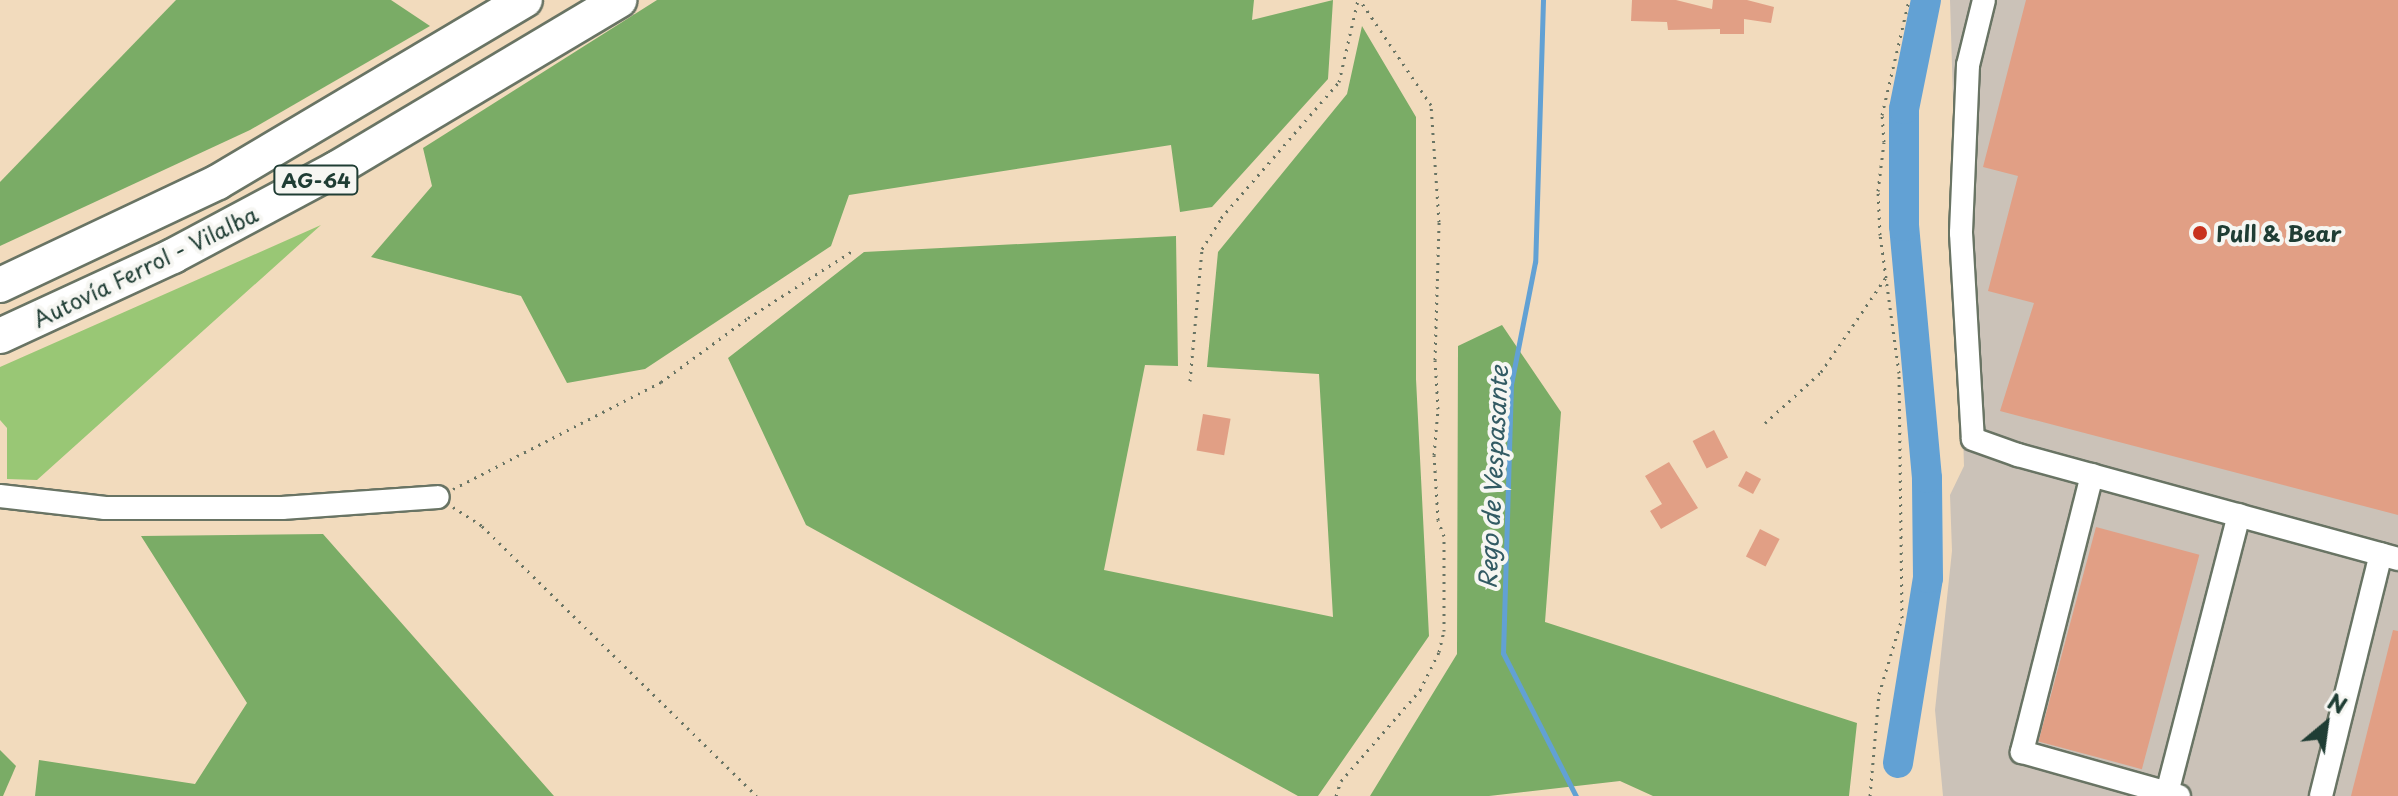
<!DOCTYPE html>
<meta charset="utf-8">
<style>
body{margin:0}
#map{position:relative;width:2398px;height:796px;overflow:hidden;background:#f2dbbd;font-family:"Playpen Sans",sans-serif}
div>[style]{position:absolute}
.industrial>*{inset:0;background:#cbc2b8}
.green>*{inset:0;background:#99c775}
.forest>*{inset:0;background:#7aac66}
.stream>*{height:5px;margin:-2.5px;padding:0 2.5px;transform-origin:2.5px;border-radius:2.5px;background:#62a1d4}
.river>*{height:30px;margin:-15px;padding:0 15px;transform-origin:15px;border-radius:15px;background:#62a1d4}
.building>*{inset:0;background:#e19f85;transform-origin:0 0}
.path>*{height:3px;margin-top:-1.5px;transform-origin:0;background:repeating-linear-gradient(90deg,#697464 0 2px,transparent 0 8px)}
.roads{filter:drop-shadow(2px 0 #697464) drop-shadow(-2px 0 #697464) drop-shadow(0 2px #697464) drop-shadow(0 -2px #697464)}
.minor>*{height:22px;margin:-11px;padding:0 11px;transform-origin:11px;border-radius:11px;background:#fff}
.highway>*{height:34px;margin:-17px;padding:0 17px;transform-origin:17px;border-radius:17px;background:#fff}
.dots>*{width:22px;height:22px;translate:-50% -50%;box-sizing:border-box;border:4px solid #f6f6f2;border-radius:50%}
span{translate:-50% -50%;white-space:nowrap;text-align:center;line-height:1.15;-webkit-text-stroke:8px #f6f6f2;paint-order:stroke}
.shield-label span{padding:2px 6px;background:#f6f6f2;border:2px solid;border-radius:6px;-webkit-text-stroke-width:0}
.shield-label{font-size:20px;color:#1f3d34;font-weight:700}
.poi-label{font-size:22px;color:#1f3d34;font-weight:700}
.left{translate:0 -50%;text-align:left}
.street-label{font-size:22px;color:#1f3d34}
.water-label{font-size:24px;color:#335b64;font-style:italic}
.north{position:absolute;left:2286px;top:684px;width:80px;height:80px;-webkit-text-stroke:6px #f6f6f2;paint-order:stroke;rotate:29deg;font-size:22px;font-weight:700;line-height:32px;text-align:center;color:#1f3d34}
.north::after{content:'';display:block;margin:auto;width:28px;height:36px;background:#1f3d34;clip-path:polygon(50% 0,100% 100%,50% 72%,0 100%)}
</style>
<div id="map">
<div class="industrial">
<i style="clip-path:polygon(1950px 0,2398px 0,2398px 796px,1943px 796px,1935px 710px,1952px 551px,1950px 495px,1964px 466px)"></i>
</div>
<div class="green">
<i style="clip-path:polygon(321px 225px,37px 480px,7px 479px,7px 428px,0 420px,0 367px)"></i>
</div>
<div class="forest">
<i style="clip-path:polygon(176px 0,391px 0,430px 26px,250px 130px,0 246px,0 182px)"></i>
<i style="clip-path:polygon(657px 0,1254px 0,1252px 20px,1333px 0,1328px 79px,1212px 207px,1180px 212px,1171px 145px,849px 195px,831px 246px,645px 369px,567px 383px,521px 296px,371px 257px,432px 186px,423px 148px)"></i>
<i style="clip-path:polygon(1362px 26px,1416px 117px,1416px 379px,1429px 636px,1318px 796px,1298px 796px,806px 525px,728px 358px,864px 252px,1176px 236px,1178px 366px,1145px 365px,1104px 570px,1333px 617px,1319px 374px,1207px 367px,1218px 252px,1347px 94px)"></i>
<i style="clip-path:polygon(1502px 325px,1561px 412px,1545px 622px,1857px 723px,1849px 796px,1653px 796px,1620px 781px,1489px 796px,1370px 796px,1457px 654px,1458px 346px)"></i>
<i style="clip-path:polygon(323px 534px,554px 796px,35px 796px,39px 760px,195px 784px,247px 703px,141px 536px)"></i>
<i style="clip-path:polygon(0 750px,16px 766px,3px 796px,0 796px)"></i>
</div>
<div class="stream">
<i style="left:1543px;top:0;width:262px;rotate:91.7deg"></i>
<i style="left:1535px;top:262px;width:124px;rotate:101.1deg"></i>
<i style="left:1511px;top:384px;width:269px;rotate:91.7deg"></i>
<i style="left:1503px;top:653px;width:161px;rotate:63deg"></i>
</div>
<div class="river">
<i style="left:1898px;top:763px;width:187px;rotate:-80.8deg"></i>
<i style="left:1928px;top:578px;width:100px;rotate:-90.6deg"></i>
<i style="left:1927px;top:478px;width:253px;rotate:-95.2deg"></i>
<i style="left:1904px;top:226px;width:117px;rotate:-90deg"></i>
<i style="left:1904px;top:109px;width:111px;rotate:-78.6deg"></i>
</div>
<div class="building">
<i style="clip-path:polygon(1632px 0,1676px 0,1712px 9px,1713px 0,1747px 0,1774px 7px,1771px 23px,1744px 19px,1744px 34px,1720px 34px,1720px 29px,1668px 30px,1667px 22px,1631px 21px)"></i>
<i style="clip-path:polygon(2026px 0,2398px 0,2398px 515px,2000px 411px,2034px 303px,1988px 291px,2018px 176px,1983px 167px)"></i>
<i style="left:1203px;top:414px;width:28px;height:37px;rotate:10deg"></i>
<i style="left:1714px;top:430px;width:31px;height:24px;rotate:63deg"></i>
<i style="clip-path:polygon(1669px 462px,1698px 508px,1661px 529px,1650px 511px,1662px 504px,1645px 476px)"></i>
<i style="left:1746px;top:471px;width:17px;height:17px;rotate:28deg"></i>
<i style="left:2096px;top:527px;width:107px;height:222px;rotate:15deg"></i>
<i style="left:1760px;top:529px;width:22px;height:31px;rotate:27deg"></i>
<i style="clip-path:polygon(2393px 630px,2398px 631px,2398px 796px,2351px 796px)"></i>
</div>
<div class="path">
<i style="left:1190px;top:381px;width:133px;rotate:-84.8deg"></i>
<i style="left:1202px;top:249px;width:36px;rotate:-58deg"></i>
<i style="left:1221px;top:218px;width:180px;rotate:-49.1deg"></i>
<i style="left:1339px;top:82px;width:84px;rotate:-77deg"></i>
<i style="left:1765px;top:423px;width:76px;rotate:-42.3deg"></i>
<i style="left:1821px;top:372px;width:115px;rotate:-55.6deg"></i>
<i style="left:453px;top:489px;width:234px;rotate:-27.2deg"></i>
<i style="left:661px;top:382px;width:108px;rotate:-36.3deg"></i>
<i style="left:748px;top:318px;width:126px;rotate:-32.7deg"></i>
<i style="left:453px;top:507px;width:35px;rotate:33deg"></i>
<i style="left:482px;top:526px;width:385px;rotate:44.5deg"></i>
<i style="left:1336px;top:796px;width:16px;rotate:-72deg"></i>
<i style="left:1341px;top:781px;width:121px;rotate:-49deg"></i>
<i style="left:1420px;top:690px;width:42px;rotate:-63.4deg"></i>
<i style="left:1439px;top:652px;width:22px;rotate:-77deg"></i>
<i style="left:1444px;top:631px;width:95px;rotate:-90deg"></i>
<i style="left:1444px;top:536px;width:17px;rotate:-111deg"></i>
<i style="left:1438px;top:520px;width:65px;rotate:-93.5deg"></i>
<i style="left:1434px;top:455px;width:46px;rotate:-85deg"></i>
<i style="left:1438px;top:409px;width:49px;rotate:-93.5deg"></i>
<i style="left:1435px;top:360px;width:138px;rotate:-88.3deg"></i>
<i style="left:1439px;top:222px;width:117px;rotate:-93.9deg"></i>
<i style="left:1431px;top:105px;width:127px;rotate:-124.1deg"></i>
<i style="left:1870px;top:796px;width:102px;rotate:-85deg"></i>
<i style="left:1879px;top:694px;width:79px;rotate:-73.2deg"></i>
<i style="left:1902px;top:618px;width:245px;rotate:-90.7deg"></i>
<i style="left:1899px;top:373px;width:139px;rotate:-97.8deg"></i>
<i style="left:1880px;top:235px;width:44px;rotate:-92.6deg"></i>
<i style="left:1878px;top:191px;width:49px;rotate:-83deg"></i>
<i style="left:1884px;top:142px;width:27px;rotate:-94deg"></i>
<i style="left:1882px;top:115px;width:118px;rotate:-76.8deg"></i>
</div>
<div class="roads">
<div class="minor">
<i style="left:1984px;top:0;width:67px;rotate:103.8deg"></i>
<i style="left:1968px;top:65px;width:168px;rotate:92.4deg"></i>
<i style="left:1961px;top:233px;width:206px;rotate:86.7deg"></i>
<i style="left:1973px;top:439px;width:48px;rotate:19.6deg"></i>
<i style="left:2018px;top:455px;width:394px;rotate:15.3deg"></i>
<i style="left:2092px;top:475px;width:286px;rotate:104.2deg"></i>
<i style="left:2022px;top:752px;width:163px;rotate:15.7deg"></i>
<i style="left:0;top:496px;width:106px;rotate:6.5deg"></i>
<i style="left:105px;top:508px;width:177px"></i>
<i style="left:282px;top:508px;width:156px;rotate:-4deg"></i>
<i style="left:2167px;top:793px;width:287px;rotate:-75.5deg"></i>
<i style="left:2321px;top:796px;width:249px;rotate:-76.1deg"></i>
</div>
<div class="highway">
<i style="left:0;top:285px;width:241px;rotate:-25.3deg"></i>
<i style="left:218px;top:182px;width:357px;rotate:-30.7deg"></i>
<i style="left:0;top:336px;width:191px;rotate:-24.8deg"></i>
<i style="left:173px;top:256px;width:185px;rotate:-28.1deg"></i>
<i style="left:336px;top:169px;width:330px;rotate:-30.8deg"></i>
</div>
</div>
<div class="dots">
<i style="left:2200px;top:233px;background:#c8321e"></i>
</div>
<div class="shield-label">
<span style="left:316px;top:180px">AG-64</span>
</div>
<div class="poi-label">
<span class="left" style="left:2216px;top:233px">Pull &amp; Bear</span>
</div>
<div class="street-label">
<span style="left:145px;top:266px;rotate:-26deg">Autovía Ferrol - Vilalba</span>
</div>
<div class="water-label">
<span style="left:1493px;top:477px;rotate:-87deg">Rego de Vespasante</span>
</div>
<div class="north">N</div>
</div>
